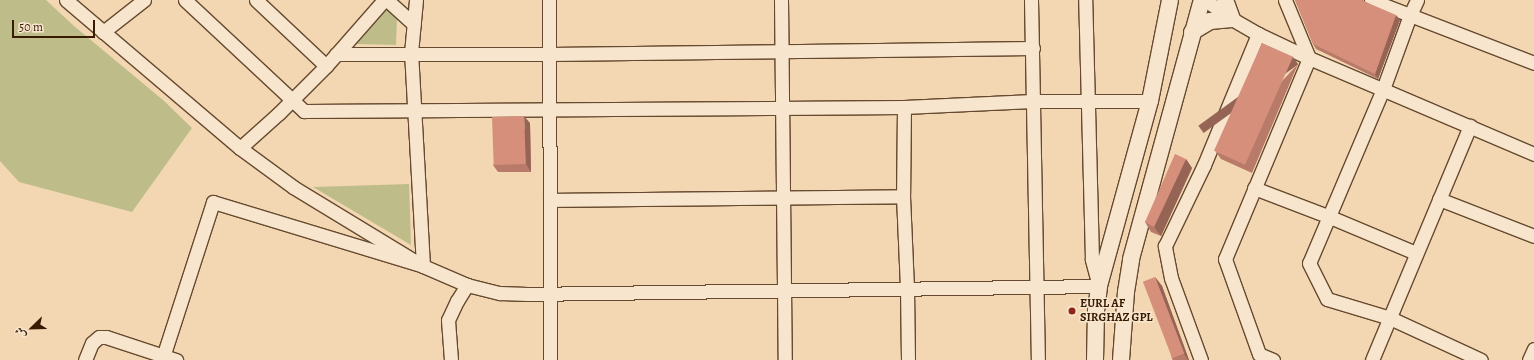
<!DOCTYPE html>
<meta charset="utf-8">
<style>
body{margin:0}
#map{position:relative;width:1534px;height:360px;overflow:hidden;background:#f3d7b2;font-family:Alegreya,Amiri,serif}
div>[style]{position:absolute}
.green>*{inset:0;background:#bebd8a}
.roads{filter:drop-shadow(1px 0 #664a2f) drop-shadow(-1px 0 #664a2f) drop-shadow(0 1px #664a2f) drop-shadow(0 -1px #664a2f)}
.minor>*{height:13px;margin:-6.5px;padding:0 6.5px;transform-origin:6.5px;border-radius:6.5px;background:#f7e5cd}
.tertiary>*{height:16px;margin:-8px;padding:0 8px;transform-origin:8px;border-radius:8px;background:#f7e5cd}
.wall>*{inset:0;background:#b87b69}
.shaded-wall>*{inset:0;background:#966455;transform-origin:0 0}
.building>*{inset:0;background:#d68f7a;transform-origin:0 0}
.dots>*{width:11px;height:11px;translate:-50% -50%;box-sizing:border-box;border:2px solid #f7e5cd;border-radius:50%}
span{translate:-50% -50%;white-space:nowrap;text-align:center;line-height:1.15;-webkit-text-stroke:3px #f7e5cd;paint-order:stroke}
.poi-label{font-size:12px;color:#371b03;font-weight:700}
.left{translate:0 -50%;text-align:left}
.north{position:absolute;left:12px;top:308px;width:40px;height:40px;-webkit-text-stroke:3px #f7e5cd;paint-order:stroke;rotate:247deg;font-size:11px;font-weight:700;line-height:16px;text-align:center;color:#371b03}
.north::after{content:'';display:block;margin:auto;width:14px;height:18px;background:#371b03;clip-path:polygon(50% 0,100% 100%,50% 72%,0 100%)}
.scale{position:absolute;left:12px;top:20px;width:83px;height:18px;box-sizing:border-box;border:2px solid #371b03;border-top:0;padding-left:5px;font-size:12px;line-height:14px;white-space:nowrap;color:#371b03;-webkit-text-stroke:3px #f7e5cd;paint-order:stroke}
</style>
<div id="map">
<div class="green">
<i style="clip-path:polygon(0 0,46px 0,74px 26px,163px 100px,192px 128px,132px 212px,19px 182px,0 161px)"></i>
<i style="clip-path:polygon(385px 8px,397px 16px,396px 45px,355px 44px)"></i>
<i style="clip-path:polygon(409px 184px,411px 245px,313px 187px)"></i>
</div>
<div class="roads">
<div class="minor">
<i style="left:66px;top:0;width:228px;rotate:40.4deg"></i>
<i style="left:240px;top:148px;width:66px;rotate:36.3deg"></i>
<i style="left:293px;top:187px;width:152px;rotate:31.3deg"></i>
<i style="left:423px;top:266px;width:48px;rotate:23.4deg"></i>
<i style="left:467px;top:285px;width:34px;rotate:14deg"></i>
<i style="left:500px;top:293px;width:27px;rotate:2deg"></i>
<i style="left:527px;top:294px;width:572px;rotate:-0.8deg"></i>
<i style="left:1099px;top:286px;width:28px;rotate:-105deg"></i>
<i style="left:1092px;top:259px;width:259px;rotate:-91.5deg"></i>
<i style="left:185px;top:0;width:163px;rotate:43deg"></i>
<i style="left:304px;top:111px;width:600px;rotate:-0.38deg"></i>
<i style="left:904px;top:107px;width:129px;rotate:-2.7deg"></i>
<i style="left:1033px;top:101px;width:117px"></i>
<i style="left:256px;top:0;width:96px;rotate:43.3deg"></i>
<i style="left:326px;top:66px;width:88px;rotate:-48.7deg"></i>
<i style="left:387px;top:0;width:36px;rotate:42deg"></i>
<i style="left:549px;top:0;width:360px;rotate:89.8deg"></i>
<i style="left:781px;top:0;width:360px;rotate:89.4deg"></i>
<i style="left:1031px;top:0;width:360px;rotate:88.9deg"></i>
<i style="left:1205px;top:0;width:33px;rotate:35deg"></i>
<i style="left:1232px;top:19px;width:30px;rotate:30deg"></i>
<i style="left:1258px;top:34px;width:56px;rotate:25.2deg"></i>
<i style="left:1309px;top:58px;width:245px;rotate:23.1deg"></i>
<i style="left:1371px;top:0;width:175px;rotate:21.1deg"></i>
<i style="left:1417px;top:0;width:17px;rotate:115deg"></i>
<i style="left:1410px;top:15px;width:79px;rotate:110deg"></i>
<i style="left:1383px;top:89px;width:189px;rotate:113deg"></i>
<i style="left:1309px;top:263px;width:40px;rotate:63.4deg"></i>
<i style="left:1327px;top:299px;width:66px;rotate:16.8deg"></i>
<i style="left:1390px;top:318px;width:100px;rotate:24.8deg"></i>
<i style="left:103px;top:32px;width:52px;rotate:-38deg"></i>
<i style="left:336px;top:54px;width:213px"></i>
<i style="left:549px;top:54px;width:484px;rotate:-0.7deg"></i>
<i style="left:904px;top:107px;width:89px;rotate:90.6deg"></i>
<i style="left:903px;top:196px;width:92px;rotate:87.5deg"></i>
<i style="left:907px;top:288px;width:72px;rotate:89.2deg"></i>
<i style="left:240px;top:148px;width:52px;rotate:-41.9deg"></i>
<i style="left:279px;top:113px;width:66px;rotate:-45deg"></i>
<i style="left:1254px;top:188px;width:81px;rotate:20.9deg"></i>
<i style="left:1330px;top:217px;width:93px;rotate:22.7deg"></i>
<i style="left:1439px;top:199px;width:102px;rotate:21.3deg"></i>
<i style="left:550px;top:200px;width:353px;rotate:-0.6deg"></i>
<i style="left:85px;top:360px;width:18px;rotate:-68deg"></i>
<i style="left:92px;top:343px;width:9px;rotate:-41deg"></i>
<i style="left:99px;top:337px;width:7px"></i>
<i style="left:106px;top:337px;width:74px;rotate:18.2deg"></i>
<i style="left:162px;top:360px;width:166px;rotate:-72.1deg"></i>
<i style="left:213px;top:202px;width:220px;rotate:16.9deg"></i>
<i style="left:423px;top:266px;width:213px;rotate:-93.2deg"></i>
<i style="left:411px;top:53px;width:53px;rotate:-84.6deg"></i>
<i style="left:451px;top:360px;width:40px;rotate:-94.3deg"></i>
<i style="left:448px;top:320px;width:21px;rotate:-65deg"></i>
<i style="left:457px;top:301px;width:19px;rotate:-58deg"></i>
<i style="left:1201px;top:360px;width:87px;rotate:-110.1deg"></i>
<i style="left:1171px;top:278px;width:33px;rotate:-101deg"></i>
<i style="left:1165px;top:246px;width:90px;rotate:-64.3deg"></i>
<i style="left:1204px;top:165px;width:142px;rotate:-67.6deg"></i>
<i style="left:1273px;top:360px;width:15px;rotate:-157deg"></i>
<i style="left:1259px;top:354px;width:101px;rotate:-109.7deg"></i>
<i style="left:1225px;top:259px;width:218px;rotate:-67.3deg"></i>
<i style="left:1309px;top:58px;width:63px;rotate:-112.5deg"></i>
<i style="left:1372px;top:360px;width:254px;rotate:-67.3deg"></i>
<i style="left:1529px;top:360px;width:12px;rotate:-66deg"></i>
</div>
<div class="tertiary">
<i style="left:1192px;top:32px;width:21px;rotate:-31deg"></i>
<i style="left:1210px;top:21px;width:22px;rotate:-5deg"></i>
<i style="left:1232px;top:19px;width:20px;rotate:-110deg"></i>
<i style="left:1095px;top:360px;width:49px;rotate:-88.8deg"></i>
<i style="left:1096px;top:311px;width:25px;rotate:-83deg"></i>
<i style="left:1099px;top:286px;width:192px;rotate:-74.6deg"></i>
<i style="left:1150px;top:101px;width:103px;rotate:-78.8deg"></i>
<i style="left:1121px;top:360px;width:68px;rotate:-85.8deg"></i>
<i style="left:1126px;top:292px;width:33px;rotate:-81deg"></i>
<i style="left:1131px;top:259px;width:269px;rotate:-74.7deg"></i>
</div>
</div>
<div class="wall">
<i style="clip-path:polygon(1295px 0,1363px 0,1364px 1px,1400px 20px,1378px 79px,1316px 49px,1313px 44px)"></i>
<i style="clip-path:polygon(1298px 64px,1252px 173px,1221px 159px,1216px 152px)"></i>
<i style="clip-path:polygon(530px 123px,531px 172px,498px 172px,493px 165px)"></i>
<i style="clip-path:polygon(1186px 159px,1192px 168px,1161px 236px,1151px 232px,1145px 222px)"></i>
<i style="clip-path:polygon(1155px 277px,1162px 286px,1189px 360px,1173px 360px,1172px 359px)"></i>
</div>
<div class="shaded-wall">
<i style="clip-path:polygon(1396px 15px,1400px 20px,1378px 79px,1375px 74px)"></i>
<i style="left:1293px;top:57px;width:9px;height:117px;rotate:54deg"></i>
<i style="clip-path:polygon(524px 116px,530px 123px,531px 172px,526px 164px)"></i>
<i style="clip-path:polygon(1186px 159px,1192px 168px,1161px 236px,1154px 227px)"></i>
<i style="clip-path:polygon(1155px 277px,1162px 286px,1189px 360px,1188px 360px,1184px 354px)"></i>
</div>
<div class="building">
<i style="clip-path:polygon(1295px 0,1361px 0,1396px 15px,1375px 74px,1313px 44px)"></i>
<i style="left:1262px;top:43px;width:34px;height:118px;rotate:24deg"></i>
<i style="left:524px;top:116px;width:48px;height:32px;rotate:88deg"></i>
<i style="clip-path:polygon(1175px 154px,1186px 159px,1154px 227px,1145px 222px)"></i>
<i style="left:1155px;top:277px;width:82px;height:13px;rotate:69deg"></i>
</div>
<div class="dots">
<i style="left:1072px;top:311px;background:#8f2418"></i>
</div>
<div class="poi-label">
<span class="left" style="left:1080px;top:311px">EURL AF<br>SIRGHAZ GPL</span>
</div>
<div class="north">ش</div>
<div class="scale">50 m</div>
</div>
